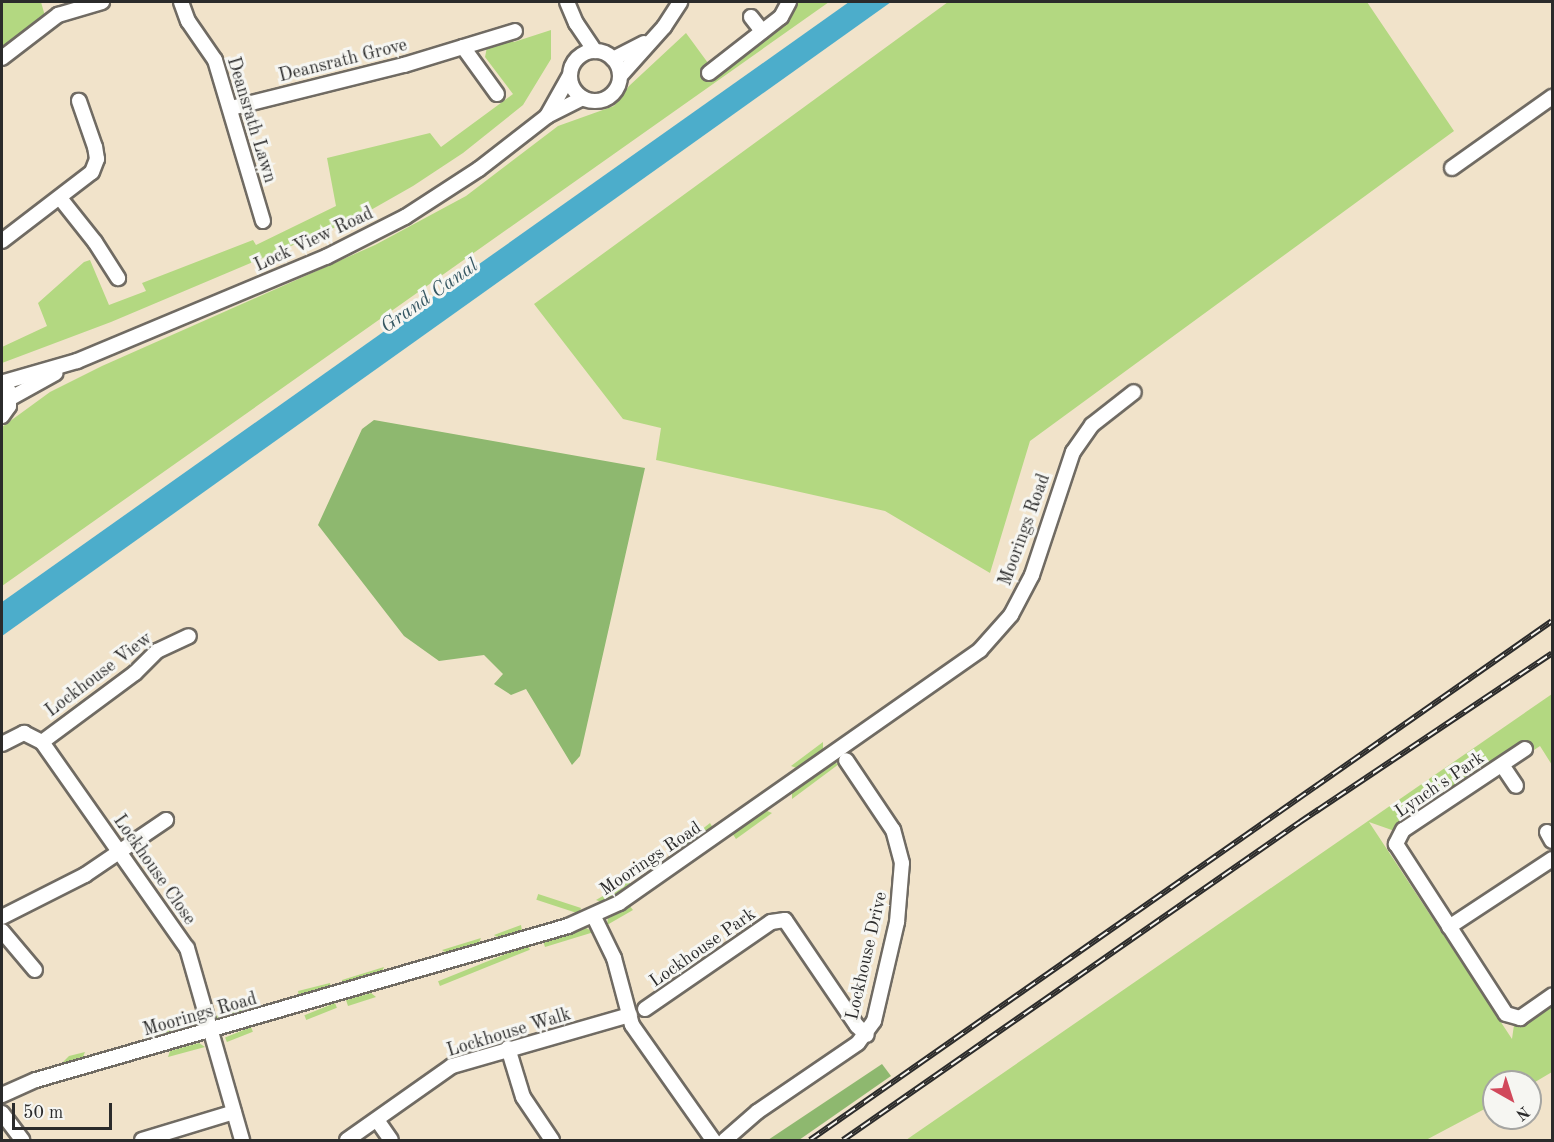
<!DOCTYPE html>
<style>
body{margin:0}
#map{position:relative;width:1554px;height:1142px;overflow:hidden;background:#f1e3ca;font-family:"Old Standard TT",serif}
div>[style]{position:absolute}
.green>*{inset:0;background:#b3d881;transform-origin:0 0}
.forest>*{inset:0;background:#8eb86f}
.water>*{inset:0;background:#4cadcb}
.roads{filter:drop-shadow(2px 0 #706b63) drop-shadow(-2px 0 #706b63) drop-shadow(0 2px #706b63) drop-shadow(0 -2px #706b63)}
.minor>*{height:14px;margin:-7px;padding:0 7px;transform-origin:7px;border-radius:7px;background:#fff}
.minor>.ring{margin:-7px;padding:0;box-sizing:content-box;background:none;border:14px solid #fff;border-radius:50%}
.rail>*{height:6px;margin-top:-3px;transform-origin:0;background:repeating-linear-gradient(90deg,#f6f6f2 0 11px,#2b2b2b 0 22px);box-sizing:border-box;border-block:2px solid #2b2b2b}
span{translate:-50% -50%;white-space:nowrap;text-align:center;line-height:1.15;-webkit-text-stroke:6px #f6f6f2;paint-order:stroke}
.street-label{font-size:18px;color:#2b2b2b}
.water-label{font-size:20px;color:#375863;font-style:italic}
.frame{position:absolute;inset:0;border:3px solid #2b2b2b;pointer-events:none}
.north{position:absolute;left:1482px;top:1070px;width:60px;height:60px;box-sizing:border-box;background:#f6f6f2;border:2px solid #a5a5a2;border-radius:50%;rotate:141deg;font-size:16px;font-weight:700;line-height:24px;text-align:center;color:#2b2b2b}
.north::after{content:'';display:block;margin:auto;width:21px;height:27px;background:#d1495b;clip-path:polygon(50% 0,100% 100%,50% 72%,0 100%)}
.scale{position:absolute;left:12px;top:1103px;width:100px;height:27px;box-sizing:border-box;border:3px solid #2b2b2b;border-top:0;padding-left:8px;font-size:18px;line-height:21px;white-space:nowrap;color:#2b2b2b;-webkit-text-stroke:4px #f6f6f2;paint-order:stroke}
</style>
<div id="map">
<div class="green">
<i style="clip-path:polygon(2px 2px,41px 2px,45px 16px,2px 51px)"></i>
<i style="clip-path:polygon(797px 2px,829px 2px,2px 586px,2px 427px,50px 392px,102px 366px,375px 245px,466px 196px,558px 126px,614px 106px,629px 86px,686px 33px,708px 63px,704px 75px,713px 81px,788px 22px)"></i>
<i style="clip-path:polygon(948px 2px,1367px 2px,1454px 131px,1030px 441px,990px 573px,885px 511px,656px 460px,661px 428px,623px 419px,534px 304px)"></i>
<i style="clip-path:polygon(551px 30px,551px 59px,523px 105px,463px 153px,413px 186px,355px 219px,111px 322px,2px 363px,2px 347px,47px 326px,38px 303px,84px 262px,90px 260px,109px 305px,146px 291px,142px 283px,253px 240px,256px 245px,336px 206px,327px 158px,430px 133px,441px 147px,513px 94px,485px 57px,487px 47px,506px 37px,514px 42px)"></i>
<i style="clip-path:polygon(1552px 694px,1552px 765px,1540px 746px,1406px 835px,1369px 822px,1512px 1039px,1516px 1011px,1552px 987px,1552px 1072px,1530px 1085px,1494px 1082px,1494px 1104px,1426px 1140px,906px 1140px)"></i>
<i style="clip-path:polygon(823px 742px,823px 750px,799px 769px,791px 766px)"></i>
<i style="clip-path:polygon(832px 762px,839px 764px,792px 799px,792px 791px)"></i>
<i style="clip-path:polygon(765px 810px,772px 813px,736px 839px,732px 833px)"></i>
<i style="clip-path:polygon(710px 823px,713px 828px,687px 848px,681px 846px)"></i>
<i style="clip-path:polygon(630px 880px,630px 887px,604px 903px,596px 900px)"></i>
<i style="clip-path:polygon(629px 905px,633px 910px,607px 925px,608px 917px)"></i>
<i style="left:581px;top:908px;width:6px;height:45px;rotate:108deg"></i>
<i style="clip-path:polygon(521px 925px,522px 931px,499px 938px,494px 935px)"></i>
<i style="clip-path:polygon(586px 928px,594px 932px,545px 947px,543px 941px)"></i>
<i style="clip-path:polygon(481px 938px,478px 945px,448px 954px,442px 950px)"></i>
<i style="left:528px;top:945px;width:5px;height:97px;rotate:68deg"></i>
<i style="clip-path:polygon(384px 967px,381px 974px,343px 985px,342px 980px)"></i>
<i style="clip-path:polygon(330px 983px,331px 988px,299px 997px,298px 991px)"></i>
<i style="clip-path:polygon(371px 993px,376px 997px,348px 1006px,346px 1000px)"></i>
<i style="left:335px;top:1003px;width:5px;height:33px;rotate:68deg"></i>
<i style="clip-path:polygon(246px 1007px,247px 1013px,220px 1021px,213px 1017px)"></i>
<i style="clip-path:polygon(198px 1021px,193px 1029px,149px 1041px,143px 1039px)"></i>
<i style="left:251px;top:1027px;width:5px;height:28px;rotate:68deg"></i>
<i style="clip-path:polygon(199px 1043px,205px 1047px,168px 1057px,170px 1051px)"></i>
<i style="clip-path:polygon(85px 1052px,82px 1059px,60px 1065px,69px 1056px)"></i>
</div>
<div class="forest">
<i style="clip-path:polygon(374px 420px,645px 468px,580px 756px,572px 765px,526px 689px,511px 695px,494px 684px,503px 674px,484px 655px,439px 661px,404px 636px,318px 525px,362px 429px)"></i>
<i style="clip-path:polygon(882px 1064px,891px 1076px,799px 1140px,768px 1140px)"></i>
</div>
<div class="water">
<i style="clip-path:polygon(849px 2px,891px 2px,2px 636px,2px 602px)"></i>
</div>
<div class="roads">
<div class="minor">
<i style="left:181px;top:2px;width:20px;rotate:70deg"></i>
<i style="left:188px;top:21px;width:47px;rotate:55.3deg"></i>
<i style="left:215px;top:60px;width:168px;rotate:73.4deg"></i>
<i style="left:567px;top:2px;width:23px;rotate:67deg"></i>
<i style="left:576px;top:23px;width:34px;rotate:56deg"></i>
<i style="left:751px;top:17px;width:18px;rotate:52deg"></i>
<i style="left:463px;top:47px;width:58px;rotate:54.1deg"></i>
<i class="ring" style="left:570px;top:51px;width:36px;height:36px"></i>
<i style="left:2px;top:58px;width:71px;rotate:-37.5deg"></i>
<i style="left:58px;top:15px;width:46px;rotate:-16.5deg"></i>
<i style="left:613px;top:59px;width:35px;rotate:-27deg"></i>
<i style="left:709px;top:73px;width:91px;rotate:-37.9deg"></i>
<i style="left:781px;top:17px;width:17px;rotate:-62deg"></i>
<i style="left:620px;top:76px;width:66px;rotate:-48.1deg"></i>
<i style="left:664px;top:27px;width:30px;rotate:-57deg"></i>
<i style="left:231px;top:108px;width:178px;rotate:-14deg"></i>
<i style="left:404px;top:65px;width:116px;rotate:-17deg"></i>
<i style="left:547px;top:116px;width:47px;rotate:-60.7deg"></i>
<i style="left:1452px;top:168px;width:123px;rotate:-35.4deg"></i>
<i style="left:60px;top:198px;width:56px;rotate:51.5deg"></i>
<i style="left:95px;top:242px;width:43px;rotate:57.4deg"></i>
<i style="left:2px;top:241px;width:113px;rotate:-37.5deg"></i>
<i style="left:92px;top:172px;width:14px;rotate:-69deg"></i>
<i style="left:97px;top:159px;width:12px;rotate:-99deg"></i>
<i style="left:95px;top:147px;width:49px;rotate:-109.2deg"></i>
<i style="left:4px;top:382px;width:76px;rotate:-16deg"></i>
<i style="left:77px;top:361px;width:270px;rotate:-22.7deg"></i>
<i style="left:326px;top:257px;width:89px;rotate:-26.9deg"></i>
<i style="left:405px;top:217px;width:88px;rotate:-33deg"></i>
<i style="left:479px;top:169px;width:86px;rotate:-37.9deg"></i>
<i style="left:547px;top:116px;width:40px;rotate:-26.6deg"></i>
<i style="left:11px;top:398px;width:51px;rotate:-29.1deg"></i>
<i style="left:2px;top:416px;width:12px;rotate:-55deg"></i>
<i style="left:9px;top:406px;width:15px;rotate:-90deg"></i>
<i style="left:42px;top:742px;width:116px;rotate:-36.6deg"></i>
<i style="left:135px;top:673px;width:31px;rotate:-45deg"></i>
<i style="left:157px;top:651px;width:35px;rotate:-25deg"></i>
<i style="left:2px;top:744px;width:25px;rotate:-27deg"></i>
<i style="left:24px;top:733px;width:20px;rotate:27deg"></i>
<i style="left:42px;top:742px;width:252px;rotate:54.9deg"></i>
<i style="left:187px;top:948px;width:200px;rotate:74deg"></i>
<i style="left:1525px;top:749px;width:146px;rotate:146.4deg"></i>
<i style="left:1403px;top:830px;width:16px;rotate:117deg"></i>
<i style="left:1396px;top:844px;width:202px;rotate:57.1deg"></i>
<i style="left:1506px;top:1014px;width:15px;rotate:16deg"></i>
<i style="left:1520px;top:1018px;width:39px;rotate:-35deg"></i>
<i style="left:1502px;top:765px;width:25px;rotate:56deg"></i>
<i style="left:1547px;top:832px;width:10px;rotate:61deg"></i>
<i style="left:2px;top:917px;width:93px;rotate:-26.8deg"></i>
<i style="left:85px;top:875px;width:98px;rotate:-34.2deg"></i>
<i style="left:594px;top:917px;width:46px;rotate:64deg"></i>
<i style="left:614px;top:958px;width:69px;rotate:75deg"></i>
<i style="left:632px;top:1025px;width:141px;rotate:54.8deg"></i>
<i style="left:1449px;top:927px;width:123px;rotate:-33.4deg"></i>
<i style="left:2px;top:931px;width:51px;rotate:49.8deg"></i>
<i style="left:645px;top:1009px;width:153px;rotate:-34.6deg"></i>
<i style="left:771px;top:922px;width:14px;rotate:-8deg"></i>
<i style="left:785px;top:920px;width:128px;rotate:55.8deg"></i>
<i style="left:857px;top:1026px;width:13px;rotate:42deg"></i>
<i style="left:508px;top:1048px;width:51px;rotate:73deg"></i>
<i style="left:523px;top:1097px;width:52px;rotate:56deg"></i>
<i style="left:2px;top:1095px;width:37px;rotate:-24deg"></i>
<i style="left:36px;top:1080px;width:554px;rotate:-16.14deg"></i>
<i style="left:568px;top:926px;width:56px;rotate:-24.3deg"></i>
<i style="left:619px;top:903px;width:441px;rotate:-35deg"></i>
<i style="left:980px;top:650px;width:47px;rotate:-48.5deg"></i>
<i style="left:1011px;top:615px;width:45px;rotate:-62.3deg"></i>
<i style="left:1032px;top:575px;width:130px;rotate:-71.6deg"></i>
<i style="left:1073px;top:452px;width:33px;rotate:-55deg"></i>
<i style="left:1092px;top:425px;width:53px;rotate:-38.2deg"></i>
<i style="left:2px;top:1113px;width:34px;rotate:53deg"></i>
<i style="left:377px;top:1120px;width:24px;rotate:55deg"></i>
<i style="left:142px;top:1140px;width:96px;rotate:-16.9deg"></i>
<i style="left:347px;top:1140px;width:128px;rotate:-35.2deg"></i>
<i style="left:452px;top:1066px;width:185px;rotate:-16deg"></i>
<i style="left:725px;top:1140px;width:43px;rotate:-41.2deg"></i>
<i style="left:757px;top:1112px;width:122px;rotate:-34.3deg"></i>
<i style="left:858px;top:1043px;width:27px;rotate:-54deg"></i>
<i style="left:874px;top:1021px;width:102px;rotate:-76.9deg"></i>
<i style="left:897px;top:922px;width:59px;rotate:-85.2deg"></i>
<i style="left:902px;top:863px;width:34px;rotate:-105deg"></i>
<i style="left:893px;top:830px;width:84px;rotate:-123.9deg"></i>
</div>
</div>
<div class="rail">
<i style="left:810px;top:1140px;width:905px;rotate:-34.97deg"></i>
<i style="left:843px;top:1140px;width:557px;rotate:-34.83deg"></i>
<i style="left:1300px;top:822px;width:303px;rotate:-33.8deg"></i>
</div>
<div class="street-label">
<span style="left:343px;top:61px;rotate:-14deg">Deansrath Grove</span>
<span style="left:251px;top:120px;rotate:73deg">Deansrath Lawn</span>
<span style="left:314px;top:240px;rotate:-25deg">Lock View Road</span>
<span style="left:1025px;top:530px;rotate:-70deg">Moorings Road</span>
<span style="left:99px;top:675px;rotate:-37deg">Lockhouse View</span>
<span style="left:1440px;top:785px;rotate:-34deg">Lynch's Park</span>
<span style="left:651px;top:859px;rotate:-34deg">Moorings Road</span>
<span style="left:154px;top:870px;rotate:55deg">Lockhouse Close</span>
<span style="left:703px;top:948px;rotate:-35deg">Lockhouse Park</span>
<span style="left:867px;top:956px;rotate:-77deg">Lockhouse Drive</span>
<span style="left:200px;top:1015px;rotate:-16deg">Moorings Road</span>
<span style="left:509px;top:1033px;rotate:-17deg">Lockhouse Walk</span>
</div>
<div class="water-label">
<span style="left:430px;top:297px;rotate:-35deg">Grand Canal</span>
</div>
<div class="frame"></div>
<div class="north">N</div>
<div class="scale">50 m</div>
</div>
